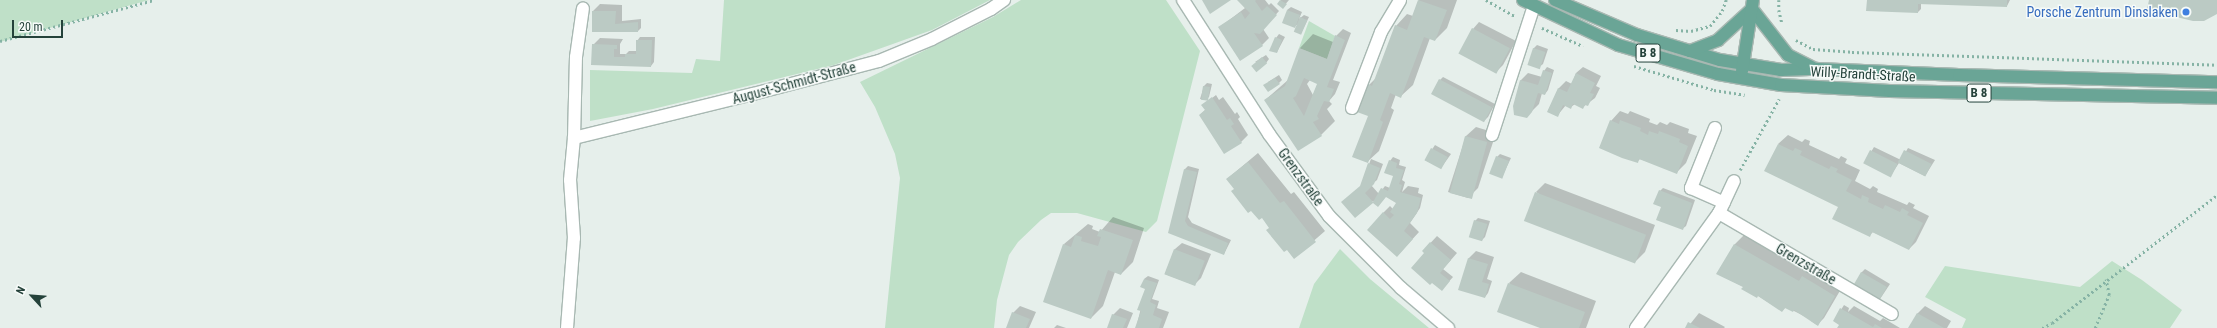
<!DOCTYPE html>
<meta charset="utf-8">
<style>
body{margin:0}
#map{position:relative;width:2217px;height:328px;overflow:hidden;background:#e6efeb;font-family:"Roboto Condensed",sans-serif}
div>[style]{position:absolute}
.green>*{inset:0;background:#bfe0c8}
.shadow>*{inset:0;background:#0003}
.building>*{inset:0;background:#bbcac4;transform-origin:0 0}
.path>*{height:2.5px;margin-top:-1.25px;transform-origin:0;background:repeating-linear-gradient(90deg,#86b3a5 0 2px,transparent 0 5px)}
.roads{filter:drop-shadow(1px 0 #a8b8b2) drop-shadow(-1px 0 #a8b8b2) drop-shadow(0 1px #a8b8b2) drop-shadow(0 -1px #a8b8b2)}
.minor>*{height:12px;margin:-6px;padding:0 6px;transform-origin:6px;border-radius:6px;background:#fff}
.major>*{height:12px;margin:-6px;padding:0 6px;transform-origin:6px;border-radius:6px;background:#6aa596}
.dots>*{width:11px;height:11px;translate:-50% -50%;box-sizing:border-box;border:2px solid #f7fbf9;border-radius:50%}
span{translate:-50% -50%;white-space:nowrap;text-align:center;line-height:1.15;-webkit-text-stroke:3px #f7fbf9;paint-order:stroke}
.shield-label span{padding:1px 3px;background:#f7fbf9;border:1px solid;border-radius:3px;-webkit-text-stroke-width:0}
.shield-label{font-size:13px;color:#24423a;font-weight:700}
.shop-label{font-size:14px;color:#366cbe}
.right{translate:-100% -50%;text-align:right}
.street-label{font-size:14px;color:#24423a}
.north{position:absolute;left:12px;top:276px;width:40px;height:40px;-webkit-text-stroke:3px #f7fbf9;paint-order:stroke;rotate:296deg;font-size:11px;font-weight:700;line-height:16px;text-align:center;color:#24423a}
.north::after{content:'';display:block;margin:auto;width:14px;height:18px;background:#24423a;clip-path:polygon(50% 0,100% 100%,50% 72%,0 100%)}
.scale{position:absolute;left:12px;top:20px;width:51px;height:18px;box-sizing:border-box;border:2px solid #24423a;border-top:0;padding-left:5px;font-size:12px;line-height:14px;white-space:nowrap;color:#24423a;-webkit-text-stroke:3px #f7fbf9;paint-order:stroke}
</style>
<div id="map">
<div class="green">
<i style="clip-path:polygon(0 0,149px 0,0 42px)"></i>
<i style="clip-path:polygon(724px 0,990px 0,932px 30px,834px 65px,653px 109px,590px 121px,590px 70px,692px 73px,696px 59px,720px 61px)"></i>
<i style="clip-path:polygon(1021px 0,1166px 0,1200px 51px,1157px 221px,1146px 232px,1077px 213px,1051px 213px,1041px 220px,1018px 242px,1009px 255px,997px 300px,994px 328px,885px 328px,900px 178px,895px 154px,875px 107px,860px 82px,993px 17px)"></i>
<i style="clip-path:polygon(1309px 21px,1335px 36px,1327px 59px,1299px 48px)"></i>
<i style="clip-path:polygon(1340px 249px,1370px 279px,1429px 328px,1299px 328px,1314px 284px)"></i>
<i style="clip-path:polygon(2112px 261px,2142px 280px,2182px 310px,2170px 328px,1962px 328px,1966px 319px,1925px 297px,1945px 266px,2080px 287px)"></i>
</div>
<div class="shadow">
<i style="clip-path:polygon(1238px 0,1265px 0,1269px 5px,1271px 3px,1279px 11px,1263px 29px,1269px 38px,1262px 45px,1220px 27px,1245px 8px)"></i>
<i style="clip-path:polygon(1281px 0,1289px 0,1283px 7px,1278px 4px)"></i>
<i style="clip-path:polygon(1419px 0,1457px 0,1447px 28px,1435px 40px,1430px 38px,1413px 85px,1401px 96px,1396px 94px,1391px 108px,1394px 110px,1379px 151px,1367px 162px,1369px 85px,1377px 77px,1396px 26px,1407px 14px,1413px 16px)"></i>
<i style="clip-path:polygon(1868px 0,2010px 0,2007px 6px,1921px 3px,1921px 9px,1918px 12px)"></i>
<i style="clip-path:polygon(600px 4px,622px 5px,622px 21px,641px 19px,641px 28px,638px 31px,593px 31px,593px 11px)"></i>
<i style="clip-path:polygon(1291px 7px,1302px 12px,1299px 19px,1304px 15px,1309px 17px,1301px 33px,1299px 23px,1294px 27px,1287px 10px)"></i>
<i style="clip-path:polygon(1479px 22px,1516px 41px,1503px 65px,1496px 72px,1473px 29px)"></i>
<i style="clip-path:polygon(evenodd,1343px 29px,1351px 33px,1333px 80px,1340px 82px,1335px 94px,1329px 101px,1332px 104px,1327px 109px,1335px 121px,1321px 135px,1265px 100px,1288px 80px,1300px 48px,1313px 34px,1333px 42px,1336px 36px,1343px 29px,1310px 80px,1318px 83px,1313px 95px,1307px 84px,1310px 80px)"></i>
<i style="clip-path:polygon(1279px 34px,1285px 37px,1277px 52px,1276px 38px)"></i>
<i style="clip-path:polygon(640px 37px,655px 37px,654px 62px,651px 66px,592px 64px,593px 45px,600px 38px,623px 39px,620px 44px,620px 54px,626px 54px,629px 51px,637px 51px,637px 41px)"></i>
<i style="clip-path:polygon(1537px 45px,1548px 49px,1543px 64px,1539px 67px,1533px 49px)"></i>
<i style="clip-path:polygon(1266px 55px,1269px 59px,1266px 63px,1255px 62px)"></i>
<i style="clip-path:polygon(1547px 67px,1554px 70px,1548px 90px,1545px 94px,1542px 93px,1539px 104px,1532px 111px,1514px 106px,1521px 80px,1528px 73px,1542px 77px,1544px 71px)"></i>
<i style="clip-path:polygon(1583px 67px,1601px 76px,1596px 86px,1600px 88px,1595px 98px,1583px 107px,1575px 104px,1571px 107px,1566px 105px,1557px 116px,1548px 111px,1559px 88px,1566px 81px,1572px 84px,1576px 73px)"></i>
<i style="clip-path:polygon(1279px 75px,1282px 80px,1279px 83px,1268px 82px)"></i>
<i style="clip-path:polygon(1443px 77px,1495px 104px,1488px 117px,1485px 120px,1440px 80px)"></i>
<i style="clip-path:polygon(1207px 83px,1212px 84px,1209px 97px,1205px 100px,1200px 99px,1204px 86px)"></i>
<i style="clip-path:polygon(1216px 95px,1219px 100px,1223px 97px,1235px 114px,1237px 112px,1240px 117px,1238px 119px,1248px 135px,1241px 142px,1200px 115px,1206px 109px,1203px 105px)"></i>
<i style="clip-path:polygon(1620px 111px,1628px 114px,1630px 111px,1650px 119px,1649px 122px,1657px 125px,1660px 122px,1667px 125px,1670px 122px,1689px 129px,1688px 133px,1697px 136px,1686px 163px,1677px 172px,1640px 159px,1637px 162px,1611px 121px)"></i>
<i style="clip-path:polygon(1476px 127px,1496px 133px,1478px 188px,1468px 198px,1448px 192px,1466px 136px)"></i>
<i style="clip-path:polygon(1788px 135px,1802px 142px,1805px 139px,1810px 141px,1809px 145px,1839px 159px,1841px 156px,1847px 159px,1845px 163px,1860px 170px,1855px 181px,1870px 189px,1873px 186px,1878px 189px,1877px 192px,1907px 205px,1909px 202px,1915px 205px,1913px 208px,1929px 216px,1916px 242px,1909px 249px,1873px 232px,1869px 236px,1778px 144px)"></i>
<i style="clip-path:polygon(1435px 145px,1451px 154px,1441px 168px,1425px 160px)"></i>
<i style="clip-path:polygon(1874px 147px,1901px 160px,1908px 148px,1935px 160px,1925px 176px,1899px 163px,1891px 175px,1865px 162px)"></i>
<i style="clip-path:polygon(1258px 153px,1291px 194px,1294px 192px,1325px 231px,1294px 258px,1262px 217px,1227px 179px)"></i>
<i style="clip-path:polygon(1500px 154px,1511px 158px,1502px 177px,1497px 157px)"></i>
<i style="clip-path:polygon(1393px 157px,1400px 160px,1399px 165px,1406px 167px,1402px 180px,1405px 182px,1402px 192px,1408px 186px,1419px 188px,1418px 193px,1423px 195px,1420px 208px,1410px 223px,1419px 232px,1397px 256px,1383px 213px,1390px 206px,1393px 209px,1398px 203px,1386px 196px,1378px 206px,1373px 201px,1355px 217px,1361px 185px,1371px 159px,1383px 164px,1377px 180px,1371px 185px,1379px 194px,1385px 186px,1390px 188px,1394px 176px,1390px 161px)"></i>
<i style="clip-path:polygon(1188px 166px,1199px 169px,1188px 217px,1192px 223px,1231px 240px,1224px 254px,1169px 232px,1185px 169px)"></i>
<i style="clip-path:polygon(1545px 183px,1655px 225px,1645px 252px,1635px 262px,1536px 192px)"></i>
<i style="clip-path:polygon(1663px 188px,1695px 200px,1686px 226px,1682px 229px,1662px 206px,1660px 191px)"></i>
<i style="clip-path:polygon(1113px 217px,1144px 228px,1133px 262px,1121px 274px,1115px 272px,1103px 306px,1091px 318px,1064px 244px,1088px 224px,1093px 226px,1092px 229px,1100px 232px)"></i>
<i style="clip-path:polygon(1478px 218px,1490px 221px,1485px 237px,1482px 240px,1475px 221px)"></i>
<i style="clip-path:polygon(1744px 235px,1841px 289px,1824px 318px,1817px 325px,1811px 321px,1812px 320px,1786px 307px,1782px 311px,1744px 287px,1718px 274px,1735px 244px)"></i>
<i style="clip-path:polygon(1437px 236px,1457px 253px,1443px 269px,1453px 277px,1445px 286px,1423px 251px)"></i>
<i style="clip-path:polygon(1182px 243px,1211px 254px,1201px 278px,1194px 285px,1165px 274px,1175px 249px)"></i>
<i style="clip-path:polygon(1476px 251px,1494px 257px,1487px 279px,1492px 281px,1488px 293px,1485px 297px,1460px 289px,1469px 258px)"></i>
<i style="clip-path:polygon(1865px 269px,1890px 284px,1880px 299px,1861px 273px)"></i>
<i style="clip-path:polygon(1521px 272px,1596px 301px,1586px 328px,1543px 328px,1509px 283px)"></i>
<i style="clip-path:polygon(1148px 276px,1159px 280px,1152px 299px,1159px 301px,1157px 308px,1169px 312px,1163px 328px,1136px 328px,1146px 288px,1144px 279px)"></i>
<i style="clip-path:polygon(1844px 305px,1849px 308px,1848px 312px,1854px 306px,1880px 321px,1883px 318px,1900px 328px,1838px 328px,1842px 321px,1834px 321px)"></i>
<i style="clip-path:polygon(1020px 306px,1036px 312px,1029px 328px,1007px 328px,1013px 313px)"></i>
<i style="clip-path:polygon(1925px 306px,1951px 321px,1947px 328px,1909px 328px,1918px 313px)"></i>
<i style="clip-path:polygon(1120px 308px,1133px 313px,1127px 328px,1108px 328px,1113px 315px)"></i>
<i style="clip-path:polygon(1699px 313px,1725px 327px,1724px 328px,1687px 328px)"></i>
<i style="clip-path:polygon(1057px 325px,1066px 328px,1054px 328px)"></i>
</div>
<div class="building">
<i style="clip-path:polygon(1202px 0,1231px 0,1210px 14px)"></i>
<i style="clip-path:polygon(1237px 0,1256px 0,1255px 1px,1262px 11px,1267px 6px,1277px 15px,1260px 34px,1254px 33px,1263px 46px,1240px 61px,1218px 27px,1241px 12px,1245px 19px,1250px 13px)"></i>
<i style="clip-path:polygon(1280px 0,1287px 4px,1283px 9px,1277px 4px)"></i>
<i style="clip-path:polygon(1418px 0,1447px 10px,1435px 41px,1424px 37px,1401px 98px,1390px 93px,1380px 120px,1383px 122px,1368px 163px,1352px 157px,1368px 116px,1357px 112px,1368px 84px,1372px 86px,1395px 25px,1407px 30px)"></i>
<i style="clip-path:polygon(1867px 0,2007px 0,2007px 7px,1918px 4px,1918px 13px,1866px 11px)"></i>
<i style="clip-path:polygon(2149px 0,2217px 0,2217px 14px,2204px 21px,2193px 21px,2147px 10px)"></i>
<i style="left:1287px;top:10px;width:14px;height:14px;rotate:21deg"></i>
<i style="clip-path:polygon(592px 11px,616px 11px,615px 24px,638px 22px,638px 32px,592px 32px)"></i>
<i style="left:1300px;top:17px;width:8px;height:16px;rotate:23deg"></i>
<i style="left:1472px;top:28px;width:43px;height:29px;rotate:28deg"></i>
<i style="clip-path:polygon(evenodd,1335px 35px,1345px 40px,1327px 87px,1334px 89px,1329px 102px,1324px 101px,1317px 116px,1319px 119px,1313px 122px,1322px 136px,1298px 151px,1264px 100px,1285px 86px,1299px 48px,1327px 59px,1335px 35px,1304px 78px,1317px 84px,1304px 116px,1293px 98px,1296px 96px,1304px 78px)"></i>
<i style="clip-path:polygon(1275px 37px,1282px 40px,1277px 53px,1269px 51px)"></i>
<i style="clip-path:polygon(636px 40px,652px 40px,651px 67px,591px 65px,592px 44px,617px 45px,617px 49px,614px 49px,614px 57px,625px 57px,625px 54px,636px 54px)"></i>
<i style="left:1533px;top:48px;width:13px;height:18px;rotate:18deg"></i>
<i style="left:1262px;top:57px;width:8px;height:14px;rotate:50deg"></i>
<i style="clip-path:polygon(1543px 70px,1552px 73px,1545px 95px,1538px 93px,1532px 112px,1527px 118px,1514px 115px,1513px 106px,1520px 80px,1538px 85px)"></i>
<i style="clip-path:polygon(1576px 73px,1595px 83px,1590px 93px,1594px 94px,1588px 106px,1585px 105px,1583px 109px,1573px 104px,1571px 109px,1563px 105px,1558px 117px,1547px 112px,1558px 88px,1567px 92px)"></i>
<i style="clip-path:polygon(1275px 78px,1280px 84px,1268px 92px,1263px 85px)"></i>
<i style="left:1439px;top:79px;width:60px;height:17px;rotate:28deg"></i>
<i style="left:1203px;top:86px;width:7px;height:14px;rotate:8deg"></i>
<i style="clip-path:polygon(1212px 97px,1227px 120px,1230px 118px,1234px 124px,1231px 126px,1242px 143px,1224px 154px,1199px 115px,1205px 110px,1201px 105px)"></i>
<i style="clip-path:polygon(1610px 120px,1619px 124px,1620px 120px,1641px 128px,1640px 131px,1648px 135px,1649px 131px,1658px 134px,1659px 131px,1680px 139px,1679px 142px,1688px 146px,1677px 174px,1639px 159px,1638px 163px,1622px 158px,1599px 148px)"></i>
<i style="left:1465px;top:136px;width:23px;height:59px;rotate:15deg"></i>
<i style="clip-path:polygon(1778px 144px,1793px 151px,1795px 148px,1802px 151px,1800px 155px,1829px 169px,1831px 166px,1838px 169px,1836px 172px,1852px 180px,1846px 191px,1861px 199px,1862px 195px,1869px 198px,1868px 202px,1883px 209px,1885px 205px,1900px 212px,1902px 208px,1909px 212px,1907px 215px,1923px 223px,1909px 250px,1872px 232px,1870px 237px,1832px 219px,1838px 207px,1764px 171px)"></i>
<i style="left:1431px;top:148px;width:19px;height:14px;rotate:28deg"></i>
<i style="left:1870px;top:150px;width:31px;height:15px;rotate:27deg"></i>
<i style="left:1904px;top:150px;width:31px;height:14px;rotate:27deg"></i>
<i style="left:1496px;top:156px;width:14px;height:19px;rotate:21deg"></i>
<i style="clip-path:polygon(1389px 160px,1397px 163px,1396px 168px,1404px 170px,1399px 184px,1402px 185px,1400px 192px,1421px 198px,1417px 213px,1404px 231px,1413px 239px,1397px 257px,1367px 230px,1383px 212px,1390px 219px,1394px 215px,1390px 212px,1396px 203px,1386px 197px,1378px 207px,1373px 203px,1355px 218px,1341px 202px,1360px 186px,1368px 163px,1380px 168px,1374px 184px,1365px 193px,1373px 202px,1381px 188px,1388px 191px,1393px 176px,1384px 173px)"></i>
<i style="clip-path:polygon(1248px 162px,1280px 203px,1284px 201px,1316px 242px,1294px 259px,1287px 250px,1284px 252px,1266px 230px,1269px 228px,1262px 218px,1259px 220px,1251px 211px,1248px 213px,1231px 191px,1234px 189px,1226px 179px)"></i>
<i style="clip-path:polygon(1184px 169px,1197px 172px,1185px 221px,1188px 226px,1228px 243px,1224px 255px,1168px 233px)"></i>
<i style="clip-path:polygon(1659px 190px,1692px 203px,1683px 230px,1656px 220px,1661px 207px,1653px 204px)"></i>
<i style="left:1535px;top:192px;width:119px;height:31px;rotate:21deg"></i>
<i style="left:1474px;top:220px;width:14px;height:18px;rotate:17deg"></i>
<i style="clip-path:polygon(1100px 229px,1133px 240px,1121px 275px,1108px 270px,1091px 319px,1043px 302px,1063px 244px,1071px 247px,1075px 235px,1082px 237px,1081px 241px,1098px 246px,1101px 237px,1097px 236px)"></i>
<i style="clip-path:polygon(1430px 242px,1451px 260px,1440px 273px,1450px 281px,1442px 291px,1432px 283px,1430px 285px,1411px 268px,1424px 253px,1422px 251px)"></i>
<i style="clip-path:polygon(1734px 244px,1799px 281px,1802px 276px,1835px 296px,1818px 326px,1794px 310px,1793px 312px,1785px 308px,1782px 312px,1758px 296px,1757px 298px,1741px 289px,1743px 287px,1716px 274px)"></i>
<i style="left:1174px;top:249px;width:33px;height:27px;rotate:21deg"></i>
<i style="clip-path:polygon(1468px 258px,1488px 264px,1482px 282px,1489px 284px,1485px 298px,1458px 290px)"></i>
<i style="left:1861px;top:272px;width:30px;height:15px;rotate:30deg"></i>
<i style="clip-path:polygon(1144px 279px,1157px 283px,1150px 302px,1156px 305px,1153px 315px,1162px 319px,1159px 328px,1135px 328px,1141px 311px,1137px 310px,1145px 289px,1140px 287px)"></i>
<i style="clip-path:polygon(1508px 283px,1585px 312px,1579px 328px,1540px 328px,1497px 312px)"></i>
<i style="clip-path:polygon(1840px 308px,1873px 327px,1875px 324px,1882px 328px,1837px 328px,1839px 325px,1833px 321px)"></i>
<i style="clip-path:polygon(1012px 312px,1030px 319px,1026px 328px,1006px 328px)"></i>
<i style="clip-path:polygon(1917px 313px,1944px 328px,1908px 328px)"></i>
<i style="clip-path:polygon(1112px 314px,1127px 319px,1123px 328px,1107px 328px)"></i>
<i style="clip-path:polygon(1688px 322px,1700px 328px,1685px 328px)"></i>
</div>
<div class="path">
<i style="left:1486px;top:0;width:33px;rotate:29deg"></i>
<i style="left:1779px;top:0;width:10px;rotate:90deg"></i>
<i style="left:1779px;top:10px;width:13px;rotate:77deg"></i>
<i style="left:1542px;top:28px;width:45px;rotate:23.7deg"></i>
<i style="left:1676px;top:30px;width:15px;rotate:4deg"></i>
<i style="left:1691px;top:31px;width:20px;rotate:-15deg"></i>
<i style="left:1710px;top:26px;width:19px;rotate:-51deg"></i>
<i style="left:1722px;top:11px;width:12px;rotate:-70deg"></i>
<i style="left:1796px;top:40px;width:19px;rotate:28deg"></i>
<i style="left:1813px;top:49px;width:39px;rotate:4deg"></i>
<i style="left:1852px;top:52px;width:365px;rotate:2deg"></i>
<i style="left:0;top:41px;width:159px;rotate:-14.9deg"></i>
<i style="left:1634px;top:66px;width:84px;rotate:16.7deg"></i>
<i style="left:1714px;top:90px;width:31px;rotate:9deg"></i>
<i style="left:1740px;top:170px;width:81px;rotate:-61.2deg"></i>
<i style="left:2042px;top:328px;width:11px;rotate:-27deg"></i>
<i style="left:2052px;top:323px;width:209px;rotate:-37.8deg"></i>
<i style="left:2095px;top:328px;width:36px;rotate:-67deg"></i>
<i style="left:2109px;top:295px;width:16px;rotate:-101deg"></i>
</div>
<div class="roads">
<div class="minor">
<i style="left:1183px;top:0;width:159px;rotate:57.3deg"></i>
<i style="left:1269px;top:134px;width:102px;rotate:53.8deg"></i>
<i style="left:1329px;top:216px;width:102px;rotate:45deg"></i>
<i style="left:1401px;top:288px;width:62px;rotate:40.4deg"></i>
<i style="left:1352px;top:108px;width:81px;rotate:-69.1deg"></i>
<i style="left:1381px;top:32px;width:37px;rotate:-59deg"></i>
<i style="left:1715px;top:128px;width:65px;rotate:111.8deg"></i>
<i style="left:1691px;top:188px;width:36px;rotate:24deg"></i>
<i style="left:1492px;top:135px;width:136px;rotate:-72deg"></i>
<i style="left:574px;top:138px;width:184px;rotate:-13.8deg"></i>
<i style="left:753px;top:94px;width:130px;rotate:-14.7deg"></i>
<i style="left:879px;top:61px;width:57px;rotate:-22.5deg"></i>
<i style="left:932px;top:39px;width:66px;rotate:-27deg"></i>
<i style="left:991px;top:9px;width:16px;rotate:-35deg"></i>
<i style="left:1719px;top:213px;width:200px;rotate:30.3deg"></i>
<i style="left:567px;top:328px;width:90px;rotate:-85.6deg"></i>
<i style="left:574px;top:238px;width:58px;rotate:-93.9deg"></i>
<i style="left:570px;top:180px;width:42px;rotate:-84.6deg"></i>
<i style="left:574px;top:138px;width:81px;rotate:-88.6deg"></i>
<i style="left:576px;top:57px;width:49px;rotate:-81.9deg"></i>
<i style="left:1636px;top:328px;width:142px;rotate:-54.2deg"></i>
<i style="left:1719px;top:213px;width:35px;rotate:-65deg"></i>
</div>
<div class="major">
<i style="left:1523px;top:0;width:105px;rotate:25.3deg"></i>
<i style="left:1618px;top:45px;width:104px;rotate:16.2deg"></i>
<i style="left:1718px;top:74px;width:64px;rotate:9.9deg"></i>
<i style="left:1781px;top:85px;width:109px;rotate:3.2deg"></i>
<i style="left:1890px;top:91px;width:327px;rotate:1.2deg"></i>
<i style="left:1555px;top:0;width:89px;rotate:23.1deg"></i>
<i style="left:1637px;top:35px;width:55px;rotate:16.8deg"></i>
<i style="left:1690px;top:51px;width:31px;rotate:17deg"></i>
<i style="left:1720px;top:60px;width:62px;rotate:9.3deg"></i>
<i style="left:1781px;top:70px;width:36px;rotate:-2deg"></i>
<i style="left:1817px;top:69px;width:142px;rotate:2.4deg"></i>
<i style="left:1959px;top:75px;width:258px;rotate:1.6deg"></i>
<i style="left:1752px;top:9px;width:58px;rotate:52deg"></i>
<i style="left:1788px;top:55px;width:27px;rotate:27deg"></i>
<i style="left:1690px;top:51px;width:30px;rotate:-21deg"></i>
<i style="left:1718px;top:40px;width:46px;rotate:-42.4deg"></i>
<i style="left:1742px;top:71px;width:72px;rotate:-81.2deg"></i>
</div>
</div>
<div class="dots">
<i style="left:2186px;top:12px;background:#3f7fe0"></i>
</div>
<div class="shield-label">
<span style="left:1648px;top:53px">B 8</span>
<span style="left:1979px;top:93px">B 8</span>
</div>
<div class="shop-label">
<span class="right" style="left:2178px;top:12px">Porsche Zentrum Dinslaken</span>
</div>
<div class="street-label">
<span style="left:1863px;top:74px;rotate:3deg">Willy-Brandt-Straße</span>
<span style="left:794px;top:83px;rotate:-15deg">August-Schmidt-Straße</span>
<span style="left:1301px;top:177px;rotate:54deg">Grenzstraße</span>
<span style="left:1806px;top:264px;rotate:30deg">Grenzstraße</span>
</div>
<div class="north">N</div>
<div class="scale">20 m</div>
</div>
